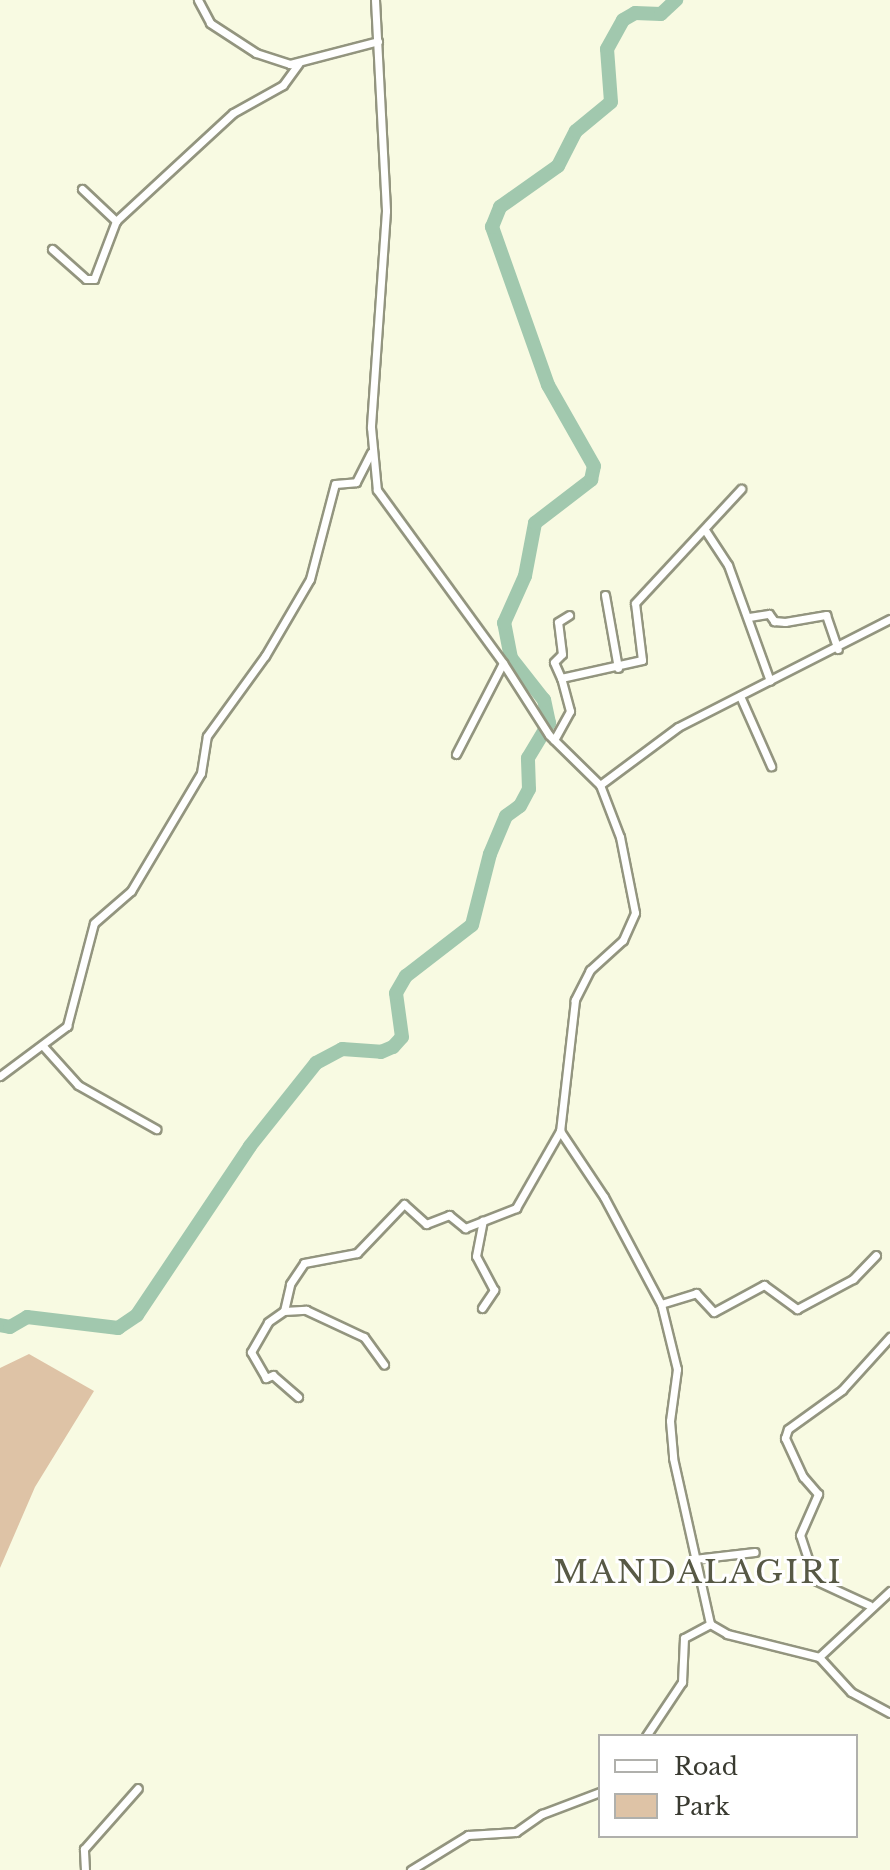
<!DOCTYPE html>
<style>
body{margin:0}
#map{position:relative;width:890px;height:1870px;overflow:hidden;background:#f8fae2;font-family:"Libre Baskerville",serif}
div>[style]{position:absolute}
.green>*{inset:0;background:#dec3a6}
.river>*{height:14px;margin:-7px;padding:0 7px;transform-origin:7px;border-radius:7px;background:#a1c8ae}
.roads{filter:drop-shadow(2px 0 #93957f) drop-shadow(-2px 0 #93957f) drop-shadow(0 2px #93957f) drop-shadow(0 -2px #93957f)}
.street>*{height:7px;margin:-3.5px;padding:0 3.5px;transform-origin:3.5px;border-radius:3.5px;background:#fff}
span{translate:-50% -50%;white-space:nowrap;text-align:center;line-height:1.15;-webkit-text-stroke:6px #fff;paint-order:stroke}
.quarter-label{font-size:32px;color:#575945;letter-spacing:2px}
.legend{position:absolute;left:598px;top:1734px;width:260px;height:104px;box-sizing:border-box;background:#fff;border:2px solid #b0b0ac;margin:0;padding:10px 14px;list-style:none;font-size:24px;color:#393a30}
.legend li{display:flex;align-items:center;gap:16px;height:40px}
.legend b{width:40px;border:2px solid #b0b0ac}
</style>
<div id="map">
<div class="green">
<i style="clip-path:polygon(29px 1354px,94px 1391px,35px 1487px,0 1568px,0 1368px)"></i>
</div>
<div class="river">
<i style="left:0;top:1325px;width:10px;rotate:11deg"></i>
<i style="left:10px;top:1327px;width:20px;rotate:-30deg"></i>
<i style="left:27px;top:1317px;width:92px;rotate:6.9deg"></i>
<i style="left:118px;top:1328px;width:23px;rotate:-34deg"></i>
<i style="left:137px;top:1315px;width:203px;rotate:-56.2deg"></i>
<i style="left:250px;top:1146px;width:106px;rotate:-51.5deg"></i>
<i style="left:316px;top:1063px;width:30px;rotate:-28deg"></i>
<i style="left:342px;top:1049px;width:39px;rotate:4deg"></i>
<i style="left:381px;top:1052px;width:13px;rotate:-23deg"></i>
<i style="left:393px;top:1047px;width:13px;rotate:-48deg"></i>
<i style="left:402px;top:1037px;width:44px;rotate:-97.8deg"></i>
<i style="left:396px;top:993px;width:20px;rotate:-60deg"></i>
<i style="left:406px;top:976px;width:83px;rotate:-37.7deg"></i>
<i style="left:472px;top:925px;width:73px;rotate:-75.8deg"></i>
<i style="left:490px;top:854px;width:41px;rotate:-67.2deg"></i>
<i style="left:506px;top:816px;width:17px;rotate:-36deg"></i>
<i style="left:520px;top:806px;width:19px;rotate:-62deg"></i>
<i style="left:529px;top:789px;width:31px;rotate:-92deg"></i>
<i style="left:528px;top:758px;width:41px;rotate:-59deg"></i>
<i style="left:549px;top:723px;width:24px;rotate:-102deg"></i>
<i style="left:544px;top:700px;width:53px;rotate:-128.2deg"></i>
<i style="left:511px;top:658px;width:36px;rotate:-101deg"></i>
<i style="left:504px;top:623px;width:51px;rotate:-65.9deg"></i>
<i style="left:525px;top:576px;width:54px;rotate:-79.3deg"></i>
<i style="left:535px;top:523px;width:71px;rotate:-37.5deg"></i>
<i style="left:591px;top:480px;width:14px;rotate:-78deg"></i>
<i style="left:594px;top:466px;width:93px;rotate:-119.6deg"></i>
<i style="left:548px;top:385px;width:168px;rotate:-109.5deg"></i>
<i style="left:492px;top:227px;width:22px;rotate:-68deg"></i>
<i style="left:500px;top:207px;width:71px;rotate:-35.3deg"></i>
<i style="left:558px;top:166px;width:39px;rotate:-63deg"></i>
<i style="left:576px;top:131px;width:45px;rotate:-39.6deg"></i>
<i style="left:611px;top:102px;width:53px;rotate:-94.3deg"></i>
<i style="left:607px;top:49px;width:33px;rotate:-61deg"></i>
<i style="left:623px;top:20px;width:14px;rotate:-30deg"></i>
<i style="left:635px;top:13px;width:26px;rotate:2deg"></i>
<i style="left:661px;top:14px;width:21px;rotate:-43deg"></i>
</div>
<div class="roads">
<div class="street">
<i style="left:198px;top:0;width:26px;rotate:62deg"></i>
<i style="left:210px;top:23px;width:55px;rotate:33.1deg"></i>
<i style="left:256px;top:53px;width:36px;rotate:18deg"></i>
<i style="left:290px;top:64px;width:91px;rotate:-14.6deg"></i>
<i style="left:375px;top:0;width:211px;rotate:87deg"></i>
<i style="left:386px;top:211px;width:217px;rotate:94deg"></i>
<i style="left:371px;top:427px;width:63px;rotate:84.6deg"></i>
<i style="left:377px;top:490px;width:214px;rotate:53.9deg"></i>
<i style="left:503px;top:663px;width:85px;rotate:57.4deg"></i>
<i style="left:549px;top:735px;width:71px;rotate:44.4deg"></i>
<i style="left:600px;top:785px;width:56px;rotate:69deg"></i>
<i style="left:620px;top:837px;width:77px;rotate:78.8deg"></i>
<i style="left:635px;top:913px;width:30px;rotate:114deg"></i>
<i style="left:623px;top:940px;width:45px;rotate:137.7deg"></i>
<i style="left:590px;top:970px;width:34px;rotate:117deg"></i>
<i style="left:575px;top:1000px;width:132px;rotate:96.5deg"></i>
<i style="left:560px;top:1131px;width:79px;rotate:56.3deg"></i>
<i style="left:604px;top:1197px;width:121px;rotate:62deg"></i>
<i style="left:661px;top:1304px;width:67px;rotate:76.2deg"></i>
<i style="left:677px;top:1369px;width:52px;rotate:97.7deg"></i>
<i style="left:670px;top:1421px;width:37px;rotate:85deg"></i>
<i style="left:673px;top:1458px;width:170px;rotate:77.4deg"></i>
<i style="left:710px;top:1624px;width:20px;rotate:30deg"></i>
<i style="left:727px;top:1634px;width:95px;rotate:14deg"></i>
<i style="left:819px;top:1657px;width:47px;rotate:47.6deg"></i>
<i style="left:851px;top:1692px;width:44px;rotate:28.3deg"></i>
<i style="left:82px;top:189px;width:47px;rotate:43.3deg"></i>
<i style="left:52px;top:249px;width:45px;rotate:41.4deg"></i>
<i style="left:86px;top:279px;width:8px"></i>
<i style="left:94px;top:279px;width:62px;rotate:-69.2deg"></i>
<i style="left:116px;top:221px;width:159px;rotate:-42.7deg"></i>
<i style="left:233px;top:113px;width:57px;rotate:-29.2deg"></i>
<i style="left:283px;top:85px;width:26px;rotate:-54deg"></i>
<i style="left:705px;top:530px;width:42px;rotate:56.7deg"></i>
<i style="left:728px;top:565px;width:123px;rotate:70.1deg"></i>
<i style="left:605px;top:595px;width:74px;rotate:79.9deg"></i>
<i style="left:749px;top:617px;width:20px;rotate:-9deg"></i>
<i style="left:769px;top:614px;width:9px;rotate:54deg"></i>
<i style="left:774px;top:621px;width:11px;rotate:5deg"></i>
<i style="left:785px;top:622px;width:42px;rotate:-9.7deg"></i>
<i style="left:826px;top:615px;width:36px;rotate:71deg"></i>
<i style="left:561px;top:678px;width:17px;rotate:-114deg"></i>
<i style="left:554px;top:662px;width:11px;rotate:-45deg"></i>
<i style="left:562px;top:654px;width:32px;rotate:-97deg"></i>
<i style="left:558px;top:622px;width:13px;rotate:-32deg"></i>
<i style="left:740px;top:696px;width:77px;rotate:66.1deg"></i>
<i style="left:554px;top:740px;width:33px;rotate:-61deg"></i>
<i style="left:570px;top:711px;width:34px;rotate:-105deg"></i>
<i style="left:561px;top:678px;width:83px;rotate:-12.5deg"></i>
<i style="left:642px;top:660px;width:57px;rotate:-97deg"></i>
<i style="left:635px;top:603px;width:156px;rotate:-47.1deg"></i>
<i style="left:456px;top:754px;width:102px;rotate:-62.7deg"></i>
<i style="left:600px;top:785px;width:97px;rotate:-36.6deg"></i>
<i style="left:678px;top:727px;width:238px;rotate:-27deg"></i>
<i style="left:43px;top:1046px;width:52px;rotate:48.1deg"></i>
<i style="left:78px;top:1085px;width:90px;rotate:29.4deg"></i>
<i style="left:0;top:1076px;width:84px;rotate:-36.7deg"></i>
<i style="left:67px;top:1026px;width:106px;rotate:-75.3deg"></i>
<i style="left:94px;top:923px;width:49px;rotate:-40.9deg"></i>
<i style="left:131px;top:891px;width:137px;rotate:-59.3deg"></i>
<i style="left:201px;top:773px;width:37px;rotate:-81deg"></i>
<i style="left:207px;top:736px;width:99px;rotate:-54.1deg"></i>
<i style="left:265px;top:656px;width:89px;rotate:-59.7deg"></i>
<i style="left:310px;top:579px;width:98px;rotate:-75.3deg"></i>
<i style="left:335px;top:484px;width:21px;rotate:-5deg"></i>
<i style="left:356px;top:482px;width:33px;rotate:-63deg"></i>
<i style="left:661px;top:1304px;width:37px;rotate:-17deg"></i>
<i style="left:696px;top:1293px;width:26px;rotate:47deg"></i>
<i style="left:714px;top:1312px;width:57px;rotate:-28.4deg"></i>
<i style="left:764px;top:1285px;width:41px;rotate:36deg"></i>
<i style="left:797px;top:1309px;width:64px;rotate:-28.2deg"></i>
<i style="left:853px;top:1279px;width:33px;rotate:-46deg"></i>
<i style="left:482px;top:1308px;width:22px;rotate:-56deg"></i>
<i style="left:494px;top:1290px;width:38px;rotate:-118deg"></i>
<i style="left:476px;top:1256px;width:36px;rotate:-79deg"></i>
<i style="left:284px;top:1311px;width:22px;rotate:-3deg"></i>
<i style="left:306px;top:1310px;width:64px;rotate:25deg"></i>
<i style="left:364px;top:1337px;width:34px;rotate:54deg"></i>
<i style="left:298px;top:1397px;width:33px;rotate:-139deg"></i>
<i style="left:273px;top:1375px;width:8px;rotate:157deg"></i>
<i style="left:266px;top:1378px;width:30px;rotate:-120deg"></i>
<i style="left:251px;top:1352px;width:34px;rotate:-60deg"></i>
<i style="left:268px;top:1322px;width:19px;rotate:-35deg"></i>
<i style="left:284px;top:1311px;width:28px;rotate:-77deg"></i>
<i style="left:290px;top:1284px;width:25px;rotate:-56deg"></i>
<i style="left:304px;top:1263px;width:54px;rotate:-10.7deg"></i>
<i style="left:357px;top:1253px;width:68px;rotate:-46.2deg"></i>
<i style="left:404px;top:1204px;width:30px;rotate:42deg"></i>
<i style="left:426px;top:1224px;width:25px;rotate:-21deg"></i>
<i style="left:449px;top:1215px;width:21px;rotate:39deg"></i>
<i style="left:465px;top:1228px;width:55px;rotate:-21.4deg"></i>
<i style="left:516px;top:1208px;width:89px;rotate:-60.3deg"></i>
<i style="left:694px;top:1559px;width:61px;rotate:-6.5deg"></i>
<i style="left:869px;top:1605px;width:60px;rotate:-155.2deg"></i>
<i style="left:815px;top:1580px;width:47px;rotate:-108.4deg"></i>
<i style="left:800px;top:1535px;width:45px;rotate:-66.3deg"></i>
<i style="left:818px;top:1494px;width:23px;rotate:-131deg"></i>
<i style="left:803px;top:1477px;width:43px;rotate:-114.8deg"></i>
<i style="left:785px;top:1438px;width:9px;rotate:-72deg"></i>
<i style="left:788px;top:1429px;width:67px;rotate:-35.8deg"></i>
<i style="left:842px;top:1390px;width:72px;rotate:-47.8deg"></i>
<i style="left:819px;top:1657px;width:97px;rotate:-42.9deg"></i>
<i style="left:646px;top:1736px;width:65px;rotate:-56.3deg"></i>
<i style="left:682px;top:1682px;width:44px;rotate:-87.4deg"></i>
<i style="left:684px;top:1638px;width:30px;rotate:-28deg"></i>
<i style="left:85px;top:1870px;width:21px;rotate:-93deg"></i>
<i style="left:84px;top:1849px;width:81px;rotate:-48.5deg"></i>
<i style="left:411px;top:1870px;width:67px;rotate:-31.6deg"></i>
<i style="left:468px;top:1835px;width:48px;rotate:-3.6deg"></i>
<i style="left:516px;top:1832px;width:32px;rotate:-35deg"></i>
<i style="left:542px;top:1814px;width:62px;rotate:-20.8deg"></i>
</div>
</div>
<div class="quarter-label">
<span style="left:698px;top:1572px">MANDALAGIRI</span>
</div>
<ul class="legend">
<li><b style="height:10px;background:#fff"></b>Road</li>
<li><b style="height:22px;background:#dec3a6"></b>Park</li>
</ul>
</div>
